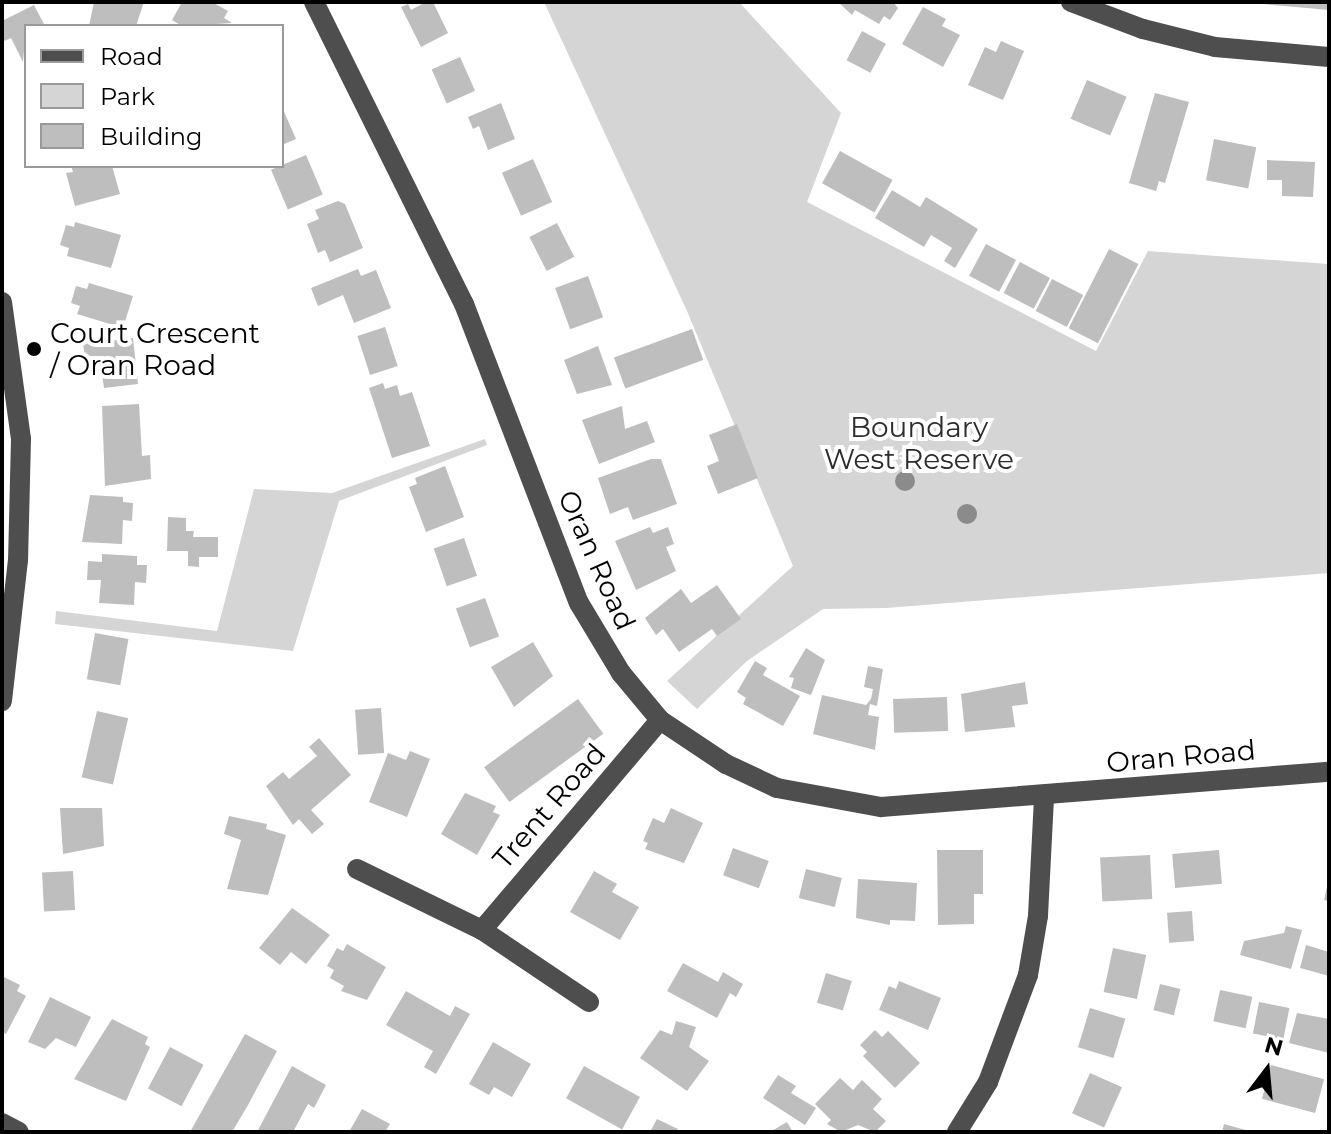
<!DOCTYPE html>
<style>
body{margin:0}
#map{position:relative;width:1331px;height:1134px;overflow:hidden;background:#fff;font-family:Montserrat,sans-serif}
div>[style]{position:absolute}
.green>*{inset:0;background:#d5d5d5}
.building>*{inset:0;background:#bebebe;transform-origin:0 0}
.minor>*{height:20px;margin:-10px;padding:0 10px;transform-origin:10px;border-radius:10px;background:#4e4e4e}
.trees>*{width:20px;height:20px;margin:-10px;border-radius:50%;background:#8b8b8b}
.dots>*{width:22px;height:22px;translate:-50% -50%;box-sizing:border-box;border:4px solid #fff;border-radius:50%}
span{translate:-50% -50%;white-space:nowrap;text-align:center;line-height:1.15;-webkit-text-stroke:8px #fff;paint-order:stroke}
.poi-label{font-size:28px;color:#000}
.left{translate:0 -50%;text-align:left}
.park-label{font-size:28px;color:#2c2c2c}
.street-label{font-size:28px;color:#000}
.frame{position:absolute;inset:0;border:4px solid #000;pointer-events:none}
.legend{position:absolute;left:24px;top:24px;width:260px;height:144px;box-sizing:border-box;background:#fff;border:2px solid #999;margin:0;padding:10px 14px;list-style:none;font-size:24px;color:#000}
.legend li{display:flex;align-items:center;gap:16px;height:40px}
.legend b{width:40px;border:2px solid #999}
.north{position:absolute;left:1227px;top:1030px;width:80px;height:80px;-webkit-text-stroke:6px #fff;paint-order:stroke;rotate:16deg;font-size:22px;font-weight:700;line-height:32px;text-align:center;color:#000}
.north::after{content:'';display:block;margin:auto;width:28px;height:36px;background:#000;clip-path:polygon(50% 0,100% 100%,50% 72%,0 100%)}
</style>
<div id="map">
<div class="green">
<i style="clip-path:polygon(544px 2px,739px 2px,841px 113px,807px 202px,1096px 351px,1148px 251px,1329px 264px,1329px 573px,886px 608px,823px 609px,747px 661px,697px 709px,667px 681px,793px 566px,687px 311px)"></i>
<i style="clip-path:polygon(485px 439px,487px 445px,339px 501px,293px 651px,55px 624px,56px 611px,217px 631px,254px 489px,332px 493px)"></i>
</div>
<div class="building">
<i style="clip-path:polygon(94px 2px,144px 2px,136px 26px,89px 26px)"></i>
<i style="clip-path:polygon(182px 2px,212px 2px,228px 11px,224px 18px,232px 23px,182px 26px,172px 20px)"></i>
<i style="clip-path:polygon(426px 2px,433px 2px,448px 33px,421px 47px,401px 7px,408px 4px,411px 10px)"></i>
<i style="clip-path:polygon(838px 2px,893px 2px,898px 8px,890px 20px,884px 16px,879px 24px,855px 10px,852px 15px)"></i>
<i style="clip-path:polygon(1263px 2px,1329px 2px,1329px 10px,1263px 4px)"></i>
<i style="clip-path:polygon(34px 5px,45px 26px,26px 26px,23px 62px,11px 38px,2px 42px,2px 21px)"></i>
<i style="clip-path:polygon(923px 7px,946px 19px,942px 26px,960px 35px,943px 67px,902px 44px)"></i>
<i style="left:862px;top:31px;width:27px;height:33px;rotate:28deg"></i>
<i style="clip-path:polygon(1001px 41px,1024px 51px,1003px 100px,968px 85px,985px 47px,996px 52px)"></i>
<i style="left:460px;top:57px;width:37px;height:31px;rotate:66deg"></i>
<i style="left:1087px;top:80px;width:43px;height:42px;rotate:23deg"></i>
<i style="clip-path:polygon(1155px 93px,1189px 102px,1165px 183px,1159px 181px,1156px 191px,1129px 183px)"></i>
<i style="clip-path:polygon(501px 103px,515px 139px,488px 150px,479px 126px,473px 129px,468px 117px)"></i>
<i style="clip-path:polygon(282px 107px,296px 139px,282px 145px)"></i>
<i style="left:1214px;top:139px;width:43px;height:42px;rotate:11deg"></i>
<i style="left:840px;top:151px;width:60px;height:37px;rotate:29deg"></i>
<i style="left:306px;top:155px;width:43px;height:38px;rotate:67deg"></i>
<i style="left:533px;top:159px;width:47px;height:34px;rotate:66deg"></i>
<i style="clip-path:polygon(1267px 160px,1315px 162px,1313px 197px,1282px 196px,1282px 180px,1267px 180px)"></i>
<i style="clip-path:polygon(71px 166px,112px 166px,120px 194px,75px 206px,66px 173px,73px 172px)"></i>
<i style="clip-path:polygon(892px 190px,920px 207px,926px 197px,978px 229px,955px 268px,944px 261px,952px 248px,931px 235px,924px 247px,875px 218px)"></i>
<i style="clip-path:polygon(338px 201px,345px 204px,363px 248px,330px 262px,325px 250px,318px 253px,307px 224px,319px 219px,315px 210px)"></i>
<i style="clip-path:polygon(75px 222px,121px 235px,111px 268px,67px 256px,69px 248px,60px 245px,66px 225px,74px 227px)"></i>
<i style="left:557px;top:223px;width:38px;height:31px;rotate:63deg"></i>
<i style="left:986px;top:244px;width:34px;height:36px;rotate:28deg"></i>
<i style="left:1109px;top:249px;width:33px;height:89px;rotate:27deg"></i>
<i style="left:1020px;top:262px;width:34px;height:35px;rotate:28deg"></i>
<i style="clip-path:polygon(358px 269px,361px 276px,376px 270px,391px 308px,354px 323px,343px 295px,318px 306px,311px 288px)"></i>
<i style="left:588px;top:276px;width:44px;height:35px;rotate:70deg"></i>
<i style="left:1052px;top:279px;width:35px;height:36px;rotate:27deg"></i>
<i style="clip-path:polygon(89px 283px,133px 296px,123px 328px,77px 314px,80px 306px,71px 303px,76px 286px,87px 289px)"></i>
<i style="left:385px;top:327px;width:41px;height:29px;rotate:72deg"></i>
<i style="left:692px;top:329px;width:33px;height:83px;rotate:70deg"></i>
<i style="clip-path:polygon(133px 338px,138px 384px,104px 388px,101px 366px,86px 363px,83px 344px)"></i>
<i style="clip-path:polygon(598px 346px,612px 385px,577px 394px,564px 360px)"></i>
<i style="clip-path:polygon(383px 383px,385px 389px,397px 385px,400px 396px,412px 392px,430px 446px,392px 458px,369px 388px)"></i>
<i style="clip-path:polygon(139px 404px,142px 456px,150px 455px,151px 479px,105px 486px,102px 406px)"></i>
<i style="clip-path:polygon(622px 406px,625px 429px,647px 421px,655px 442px,599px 464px,582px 420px)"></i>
<i style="clip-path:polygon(737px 424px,758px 478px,718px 494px,707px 466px,719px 461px,709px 435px)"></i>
<i style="clip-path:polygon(651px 459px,661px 459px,677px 504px,633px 520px,628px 507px,610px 514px,598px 478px)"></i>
<i style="clip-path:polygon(445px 466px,464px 517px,426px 532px,409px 487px,417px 484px,415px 478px)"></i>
<i style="clip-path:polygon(90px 495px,123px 497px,123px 502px,133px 503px,132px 521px,123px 520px,122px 544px,82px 542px)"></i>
<i style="clip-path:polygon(168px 517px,186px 518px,186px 531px,194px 531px,193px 537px,218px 537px,218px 557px,199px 557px,199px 567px,188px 566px,188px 551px,167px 551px)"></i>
<i style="clip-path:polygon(650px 527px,653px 533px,668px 527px,674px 544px,666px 547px,676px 571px,636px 590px,615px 541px)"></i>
<i style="left:464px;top:538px;width:40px;height:32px;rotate:71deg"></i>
<i style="clip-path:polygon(102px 554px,137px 556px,137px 565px,147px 565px,146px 583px,135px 582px,134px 605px,99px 603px,101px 580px,87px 580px,88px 561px,102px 562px)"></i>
<i style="clip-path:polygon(717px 585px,741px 619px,717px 636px,712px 629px,679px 652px,663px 629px,656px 635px,645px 618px,681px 589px,691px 603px)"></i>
<i style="left:485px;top:598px;width:41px;height:31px;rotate:70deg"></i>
<i style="left:95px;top:633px;width:34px;height:47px;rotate:10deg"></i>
<i style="clip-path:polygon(533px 642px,553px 676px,514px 707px,491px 667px)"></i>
<i style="clip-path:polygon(806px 648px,825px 660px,811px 695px,791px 688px,794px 678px,789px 677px)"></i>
<i style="clip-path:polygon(755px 661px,767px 668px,763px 675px,800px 696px,783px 726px,743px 704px,746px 698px,737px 692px)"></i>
<i style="clip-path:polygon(868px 666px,883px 669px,877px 706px,870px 704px,868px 715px,879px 717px,875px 750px,813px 734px,822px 695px,866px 705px,871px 699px,873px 689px,864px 687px)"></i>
<i style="clip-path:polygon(1025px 682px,1028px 704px,1012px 706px,1015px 727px,965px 732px,961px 694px)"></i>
<i style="left:947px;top:697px;width:34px;height:54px;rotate:88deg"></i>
<i style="left:578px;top:699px;width:43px;height:116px;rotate:54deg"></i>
<i style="left:381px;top:708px;width:45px;height:26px;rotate:86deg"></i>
<i style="left:97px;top:711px;width:32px;height:68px;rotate:13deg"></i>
<i style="clip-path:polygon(319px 738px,351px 775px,311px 810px,324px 824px,312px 834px,299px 819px,293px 825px,266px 786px,283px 772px,289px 779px,317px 756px,309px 747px)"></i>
<i style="clip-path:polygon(410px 751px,430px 759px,407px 817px,369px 802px,388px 753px,406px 760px)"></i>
<i style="clip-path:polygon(465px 793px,496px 806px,493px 812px,500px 815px,477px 855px,441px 834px)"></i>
<i style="clip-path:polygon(60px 808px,102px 808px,104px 846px,63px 854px)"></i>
<i style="clip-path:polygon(671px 808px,703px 823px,684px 863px,645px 849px,648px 843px,643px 841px,653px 818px,664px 823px)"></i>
<i style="clip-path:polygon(229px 816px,267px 824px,266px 829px,286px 835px,268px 895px,227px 889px,241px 840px,224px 834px)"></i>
<i style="left:733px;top:848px;width:38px;height:29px;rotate:20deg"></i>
<i style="clip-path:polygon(937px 850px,983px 850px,983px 894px,974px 894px,974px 924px,938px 925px)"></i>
<i style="left:1219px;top:850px;width:34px;height:47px;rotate:85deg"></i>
<i style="left:1150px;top:855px;width:44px;height:50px;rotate:87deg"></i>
<i style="left:806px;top:869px;width:37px;height:30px;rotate:14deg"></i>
<i style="left:73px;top:871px;width:39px;height:31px;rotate:87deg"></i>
<i style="clip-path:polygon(594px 871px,617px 884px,612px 892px,639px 907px,620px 940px,570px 912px)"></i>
<i style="clip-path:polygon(1329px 878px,1329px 901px,1324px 900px)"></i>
<i style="clip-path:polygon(858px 879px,917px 883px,915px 921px,890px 920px,890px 925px,856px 918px)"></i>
<i style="clip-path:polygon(292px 908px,330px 935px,306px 964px,291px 952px,280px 965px,259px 948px)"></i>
<i style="left:1192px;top:911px;width:30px;height:25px;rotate:86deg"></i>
<i style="clip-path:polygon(1286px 926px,1302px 930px,1291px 969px,1240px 955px,1244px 941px,1284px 933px)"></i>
<i style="clip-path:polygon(347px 944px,386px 967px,367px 1000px,341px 991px,344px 986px,330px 978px,334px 970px,327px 966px,337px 948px,343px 951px)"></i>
<i style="clip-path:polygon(1306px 945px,1329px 952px,1329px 976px,1300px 968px)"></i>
<i style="left:1113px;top:948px;width:34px;height:45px;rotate:12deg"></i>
<i style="clip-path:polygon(683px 963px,718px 982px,723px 972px,743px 984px,736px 997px,730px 993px,717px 1018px,667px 991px)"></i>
<i style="left:826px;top:973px;width:27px;height:31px;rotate:17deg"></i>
<i style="clip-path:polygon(2px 976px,20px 985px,17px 991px,26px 996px,6px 1034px,2px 1032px)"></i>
<i style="clip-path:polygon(899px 981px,941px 998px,928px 1030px,879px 1010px,889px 986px,896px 989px)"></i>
<i style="left:1160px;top:984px;width:21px;height:27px;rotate:14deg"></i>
<i style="left:1220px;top:990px;width:33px;height:32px;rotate:12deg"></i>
<i style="clip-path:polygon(406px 991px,450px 1016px,455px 1006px,470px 1014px,436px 1074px,424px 1067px,433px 1051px,386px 1025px)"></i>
<i style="clip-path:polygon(50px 997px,91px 1017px,76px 1047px,56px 1038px,45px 1049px,28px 1042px)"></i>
<i style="left:1259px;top:1002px;width:31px;height:32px;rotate:11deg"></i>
<i style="left:1090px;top:1008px;width:37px;height:41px;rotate:17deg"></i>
<i style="clip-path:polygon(1297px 1013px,1329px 1019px,1329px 1053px,1289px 1043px)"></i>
<i style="clip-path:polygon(112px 1019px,148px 1037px,145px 1044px,150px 1047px,126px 1101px,74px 1079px)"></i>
<i style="clip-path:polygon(676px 1021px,696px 1027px,689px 1047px,709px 1061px,687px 1091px,640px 1058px,660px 1030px,672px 1035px)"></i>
<i style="clip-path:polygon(875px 1030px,882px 1037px,888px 1031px,920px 1063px,895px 1088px,863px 1056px,867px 1052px,860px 1045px)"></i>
<i style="clip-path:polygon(245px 1034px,277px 1051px,248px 1105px,232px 1132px,190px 1132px)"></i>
<i style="clip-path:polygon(493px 1042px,531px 1064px,512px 1097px,494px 1087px,489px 1095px,469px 1084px)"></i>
<i style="left:170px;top:1047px;width:38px;height:47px;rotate:28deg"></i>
<i style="left:1271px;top:1065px;width:55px;height:35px;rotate:15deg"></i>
<i style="clip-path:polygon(292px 1066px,326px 1085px,314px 1108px,308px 1104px,293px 1132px,257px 1132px)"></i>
<i style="left:584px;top:1066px;width:64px;height:37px;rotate:29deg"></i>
<i style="left:1090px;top:1073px;width:35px;height:44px;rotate:24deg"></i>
<i style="clip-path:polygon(778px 1075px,796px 1086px,791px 1093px,816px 1108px,805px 1125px,763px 1098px)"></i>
<i style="clip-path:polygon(840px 1078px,853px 1090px,862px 1080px,882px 1099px,873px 1109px,886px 1121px,875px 1132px,858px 1125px,841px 1132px,827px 1124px,831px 1120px,815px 1104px)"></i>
<i style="clip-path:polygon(362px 1109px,390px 1124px,385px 1132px,349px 1132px)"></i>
<i style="clip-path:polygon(657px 1119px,678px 1129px,676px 1132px,650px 1132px)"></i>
<i style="clip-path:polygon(787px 1122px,793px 1132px,770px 1132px)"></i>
<i style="clip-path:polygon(1224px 1124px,1249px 1131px,1249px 1132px,1222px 1132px)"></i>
</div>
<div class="minor">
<i style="left:314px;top:2px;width:337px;rotate:63.6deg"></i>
<i style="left:464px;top:304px;width:320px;rotate:69deg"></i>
<i style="left:579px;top:603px;width:82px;rotate:59deg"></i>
<i style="left:621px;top:673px;width:61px;rotate:50.3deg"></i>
<i style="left:660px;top:720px;width:79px;rotate:33.7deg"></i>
<i style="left:726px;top:764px;width:56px;rotate:25.2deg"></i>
<i style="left:777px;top:788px;width:106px;rotate:10.4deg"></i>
<i style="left:881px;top:807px;width:449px;rotate:-4.5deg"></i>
<i style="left:1071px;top:2px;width:77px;rotate:20.6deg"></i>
<i style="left:1143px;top:29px;width:74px;rotate:14deg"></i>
<i style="left:1215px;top:47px;width:114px;rotate:5deg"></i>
<i style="left:2px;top:302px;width:138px;rotate:82.1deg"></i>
<i style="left:21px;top:439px;width:121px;rotate:91.4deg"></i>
<i style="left:18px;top:560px;width:142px;rotate:96.5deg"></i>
<i style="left:357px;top:869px;width:139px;rotate:26deg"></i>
<i style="left:482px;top:930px;width:129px;rotate:33.9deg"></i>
<i style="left:482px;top:930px;width:275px;rotate:-49.7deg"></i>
<i style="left:2px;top:1123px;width:19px;rotate:28deg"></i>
<i style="left:957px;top:1132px;width:59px;rotate:-58.2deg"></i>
<i style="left:988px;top:1082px;width:114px;rotate:-69.5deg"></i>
<i style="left:1028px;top:975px;width:60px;rotate:-80.4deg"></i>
<i style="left:1038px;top:916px;width:119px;rotate:-87.1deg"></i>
</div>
<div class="trees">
<i style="left:905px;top:481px"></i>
<i style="left:967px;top:514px"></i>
</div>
<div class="dots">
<i style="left:34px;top:349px;background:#000"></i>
</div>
<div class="poi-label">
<span class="left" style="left:50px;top:349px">Court Crescent<br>/ Oran Road</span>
</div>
<div class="park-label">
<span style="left:919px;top:443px">Boundary<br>West Reserve</span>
</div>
<div class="street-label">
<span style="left:597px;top:560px;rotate:66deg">Oran Road</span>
<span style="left:1181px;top:756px;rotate:-5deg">Oran Road</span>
<span style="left:549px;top:806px;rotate:-49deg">Trent Road</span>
</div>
<div class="frame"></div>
<ul class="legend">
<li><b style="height:10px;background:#4e4e4e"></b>Road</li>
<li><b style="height:22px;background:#d5d5d5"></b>Park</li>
<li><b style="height:22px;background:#bebebe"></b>Building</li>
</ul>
<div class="north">N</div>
</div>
